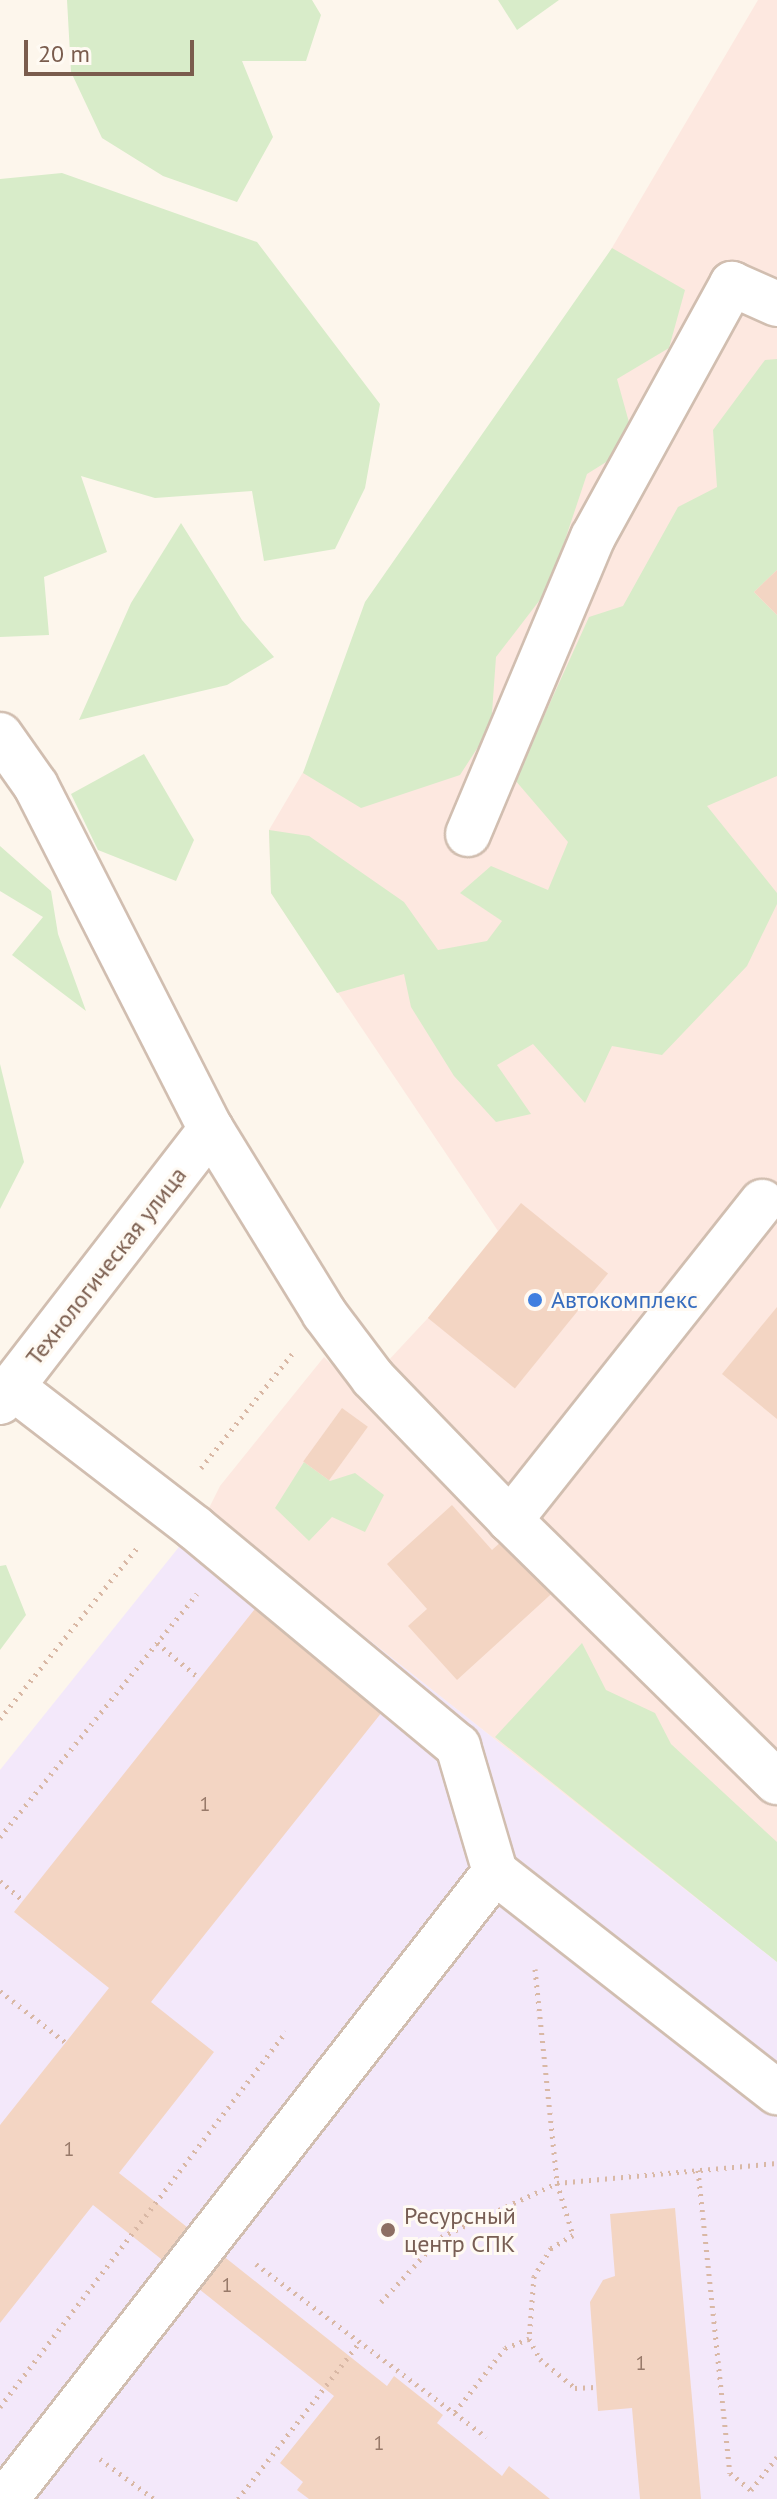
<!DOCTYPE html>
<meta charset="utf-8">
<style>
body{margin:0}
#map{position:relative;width:777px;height:2499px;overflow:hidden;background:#fdf6ec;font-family:"PT Sans",sans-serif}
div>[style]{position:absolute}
.commercial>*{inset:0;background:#fde8e0}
.education>*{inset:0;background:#f3e8fa}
.green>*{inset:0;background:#d8ecc9}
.building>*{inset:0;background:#f3d5c3;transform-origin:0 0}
.path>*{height:5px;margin-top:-2.5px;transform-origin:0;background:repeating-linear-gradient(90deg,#d9b8a5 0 2px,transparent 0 8px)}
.roads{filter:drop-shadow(2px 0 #d1beb0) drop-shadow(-2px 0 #d1beb0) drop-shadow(0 2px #d1beb0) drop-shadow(0 -2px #d1beb0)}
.minor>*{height:44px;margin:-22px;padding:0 22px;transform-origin:22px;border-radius:22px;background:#fff}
.dots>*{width:22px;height:22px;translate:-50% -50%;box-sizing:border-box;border:4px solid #fffaf3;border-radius:50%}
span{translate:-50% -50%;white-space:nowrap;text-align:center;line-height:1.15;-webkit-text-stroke:6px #fffaf3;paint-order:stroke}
.number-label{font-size:20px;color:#987a6a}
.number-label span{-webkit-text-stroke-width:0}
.street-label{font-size:24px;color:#7a5c4d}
.shop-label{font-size:24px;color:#366cbe}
.left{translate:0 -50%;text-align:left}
.education-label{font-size:24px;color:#785e54}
.scale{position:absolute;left:24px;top:40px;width:170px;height:36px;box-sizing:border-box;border:4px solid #7a5c4d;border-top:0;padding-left:10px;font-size:24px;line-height:28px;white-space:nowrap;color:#7a5c4d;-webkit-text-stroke:6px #fffaf3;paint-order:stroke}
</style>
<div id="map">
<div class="commercial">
<i style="clip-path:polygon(758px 0,777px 0,777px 1962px,207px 1512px,220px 1486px,324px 1357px,359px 1392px,428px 1318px,498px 1231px,271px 893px,269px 830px)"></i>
</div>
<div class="education">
<i style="clip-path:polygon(207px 1512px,777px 1962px,777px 2499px,0 2499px,0 1770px)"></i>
</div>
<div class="green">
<i style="clip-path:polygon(67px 0,312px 0,321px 15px,306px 61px,242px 61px,273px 137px,237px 202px,163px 176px,102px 138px,71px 72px)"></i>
<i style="clip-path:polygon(498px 0,559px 0,517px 30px)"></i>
<i style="clip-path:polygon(62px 173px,257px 242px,380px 404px,365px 488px,335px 549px,264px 561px,252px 491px,155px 498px,81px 476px,107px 552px,44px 577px,49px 635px,0 637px,0 179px)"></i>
<i style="clip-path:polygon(612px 248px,685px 290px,669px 348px,617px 379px,635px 444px,587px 474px,549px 588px,496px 657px,491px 727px,460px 775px,361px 808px,303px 773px,365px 602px)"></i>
<i style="clip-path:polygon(777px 359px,777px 570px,754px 592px,777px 615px,777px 776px,707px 806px,777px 893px,777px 904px,747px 966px,662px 1055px,612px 1046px,585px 1103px,533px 1044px,497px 1065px,531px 1114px,496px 1122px,454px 1076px,411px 1007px,404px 974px,337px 993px,271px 893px,269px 830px,309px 836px,404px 902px,438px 950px,487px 941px,502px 921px,460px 893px,491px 866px,548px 890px,568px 842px,515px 780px,589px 617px,623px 606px,678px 507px,717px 487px,713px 430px,765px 360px)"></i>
<i style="clip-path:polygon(181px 523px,242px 620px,274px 657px,227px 685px,79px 720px,131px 603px)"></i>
<i style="clip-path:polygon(144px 754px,194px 840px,176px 881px,98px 850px,71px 794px)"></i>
<i style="clip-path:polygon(0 846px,51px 891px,58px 934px,86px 1011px,12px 955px,43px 917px,0 891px)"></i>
<i style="clip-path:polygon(0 1064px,24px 1162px,0 1209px)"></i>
<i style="clip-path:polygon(304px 1462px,330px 1481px,355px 1473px,384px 1495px,365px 1532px,332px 1517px,309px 1541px,275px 1508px)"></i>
<i style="clip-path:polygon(6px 1565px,26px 1615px,0 1650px,0 1566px)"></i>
<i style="clip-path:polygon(582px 1643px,606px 1690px,655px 1713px,671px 1744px,777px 1842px,777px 1962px,495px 1737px)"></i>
</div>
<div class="building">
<i style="clip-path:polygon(777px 570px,777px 615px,754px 592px)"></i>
<i style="left:521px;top:1203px;width:112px;height:148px;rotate:39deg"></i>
<i style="clip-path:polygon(777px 1307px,777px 1419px,722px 1374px)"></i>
<i style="left:342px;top:1408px;width:32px;height:66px;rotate:36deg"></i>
<i style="clip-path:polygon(452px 1505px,492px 1550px,512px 1532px,560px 1586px,457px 1680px,408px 1626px,427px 1609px,387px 1564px)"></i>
<i style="clip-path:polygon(258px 1605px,386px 1707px,151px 2002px,214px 2052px,119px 2173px,387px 2386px,394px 2376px,443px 2415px,437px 2423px,502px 2476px,509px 2466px,550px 2499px,309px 2499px,297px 2490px,303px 2482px,280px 2463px,334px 2396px,93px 2205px,0 2323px,0 2125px,109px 1988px,14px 1912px)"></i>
<i style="clip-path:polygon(675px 2208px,701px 2499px,640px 2499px,632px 2408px,598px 2411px,590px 2302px,603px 2280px,615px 2276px,610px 2214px)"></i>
</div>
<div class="path">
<i style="left:201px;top:1468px;width:146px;rotate:-51.4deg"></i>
<i style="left:157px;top:1643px;width:56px;rotate:39.9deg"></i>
<i style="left:0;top:1719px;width:219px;rotate:-51.3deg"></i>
<i style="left:0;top:1837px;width:313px;rotate:-51deg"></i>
<i style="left:0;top:1881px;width:30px;rotate:40deg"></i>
<i style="left:535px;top:1969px;width:215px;rotate:84.1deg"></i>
<i style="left:557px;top:2183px;width:54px;rotate:72.9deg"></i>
<i style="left:573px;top:2235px;width:26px;rotate:149deg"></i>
<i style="left:551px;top:2248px;width:33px;rotate:121deg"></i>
<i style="left:534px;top:2276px;width:63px;rotate:94.5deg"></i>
<i style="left:529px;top:2339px;width:23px;rotate:61deg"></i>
<i style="left:540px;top:2359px;width:45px;rotate:39.6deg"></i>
<i style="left:575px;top:2388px;width:20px;rotate:-3deg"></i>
<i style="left:0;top:1991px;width:83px;rotate:38.1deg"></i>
<i style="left:698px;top:2170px;width:305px;rotate:84deg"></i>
<i style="left:730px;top:2473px;width:27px;rotate:39deg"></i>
<i style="left:751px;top:2490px;width:42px;rotate:-51.8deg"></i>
<i style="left:256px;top:2264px;width:288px;rotate:36.9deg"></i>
<i style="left:381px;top:2302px;width:88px;rotate:-47.3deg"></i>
<i style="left:441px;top:2237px;width:128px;rotate:-25deg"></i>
<i style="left:557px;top:2183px;width:221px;rotate:-5.2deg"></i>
<i style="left:0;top:2407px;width:472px;rotate:-52.7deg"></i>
<i style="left:455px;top:2412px;width:81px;rotate:-52deg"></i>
<i style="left:505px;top:2348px;width:26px;rotate:-21deg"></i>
<i style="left:100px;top:2459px;width:67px;rotate:36.5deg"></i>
<i style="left:238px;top:2499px;width:197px;rotate:-52.2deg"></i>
</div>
<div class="roads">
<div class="minor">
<i style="left:0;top:735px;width:62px;rotate:54.8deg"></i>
<i style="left:36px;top:786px;width:385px;rotate:63deg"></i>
<i style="left:211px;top:1129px;width:216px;rotate:58.4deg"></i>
<i style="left:324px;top:1313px;width:81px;rotate:53deg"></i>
<i style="left:373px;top:1378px;width:197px;rotate:46deg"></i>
<i style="left:510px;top:1520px;width:374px;rotate:44.5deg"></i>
<i style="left:468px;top:834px;width:322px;rotate:-67.2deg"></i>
<i style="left:593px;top:537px;width:289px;rotate:-61.2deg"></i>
<i style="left:732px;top:284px;width:49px;rotate:24deg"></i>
<i style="left:12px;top:1387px;width:231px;rotate:37.6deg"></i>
<i style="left:195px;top:1528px;width:342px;rotate:39.7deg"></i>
<i style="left:458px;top:1746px;width:131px;rotate:73.6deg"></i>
<i style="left:0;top:1402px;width:345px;rotate:-52.3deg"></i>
<i style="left:510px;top:1520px;width:406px;rotate:-51.6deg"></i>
<i style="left:6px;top:2499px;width:795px;rotate:-52.05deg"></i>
<i style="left:495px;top:1872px;width:358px;rotate:38deg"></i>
</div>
</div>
<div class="dots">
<i style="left:535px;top:1300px;background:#3f7fe0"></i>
<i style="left:388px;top:2230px;background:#8d6e63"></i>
</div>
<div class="number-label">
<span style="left:205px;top:1804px">1</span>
<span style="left:69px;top:2149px">1</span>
<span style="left:227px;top:2285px">1</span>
<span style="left:641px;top:2363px">1</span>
<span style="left:379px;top:2443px">1</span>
</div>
<div class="street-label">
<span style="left:106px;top:1266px;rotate:-52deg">Технологическая улица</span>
</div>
<div class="shop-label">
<span class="left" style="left:551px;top:1300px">Автокомплекс</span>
</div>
<div class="education-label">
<span class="left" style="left:404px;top:2230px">Ресурсный<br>центр СПК</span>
</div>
<div class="scale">20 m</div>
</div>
